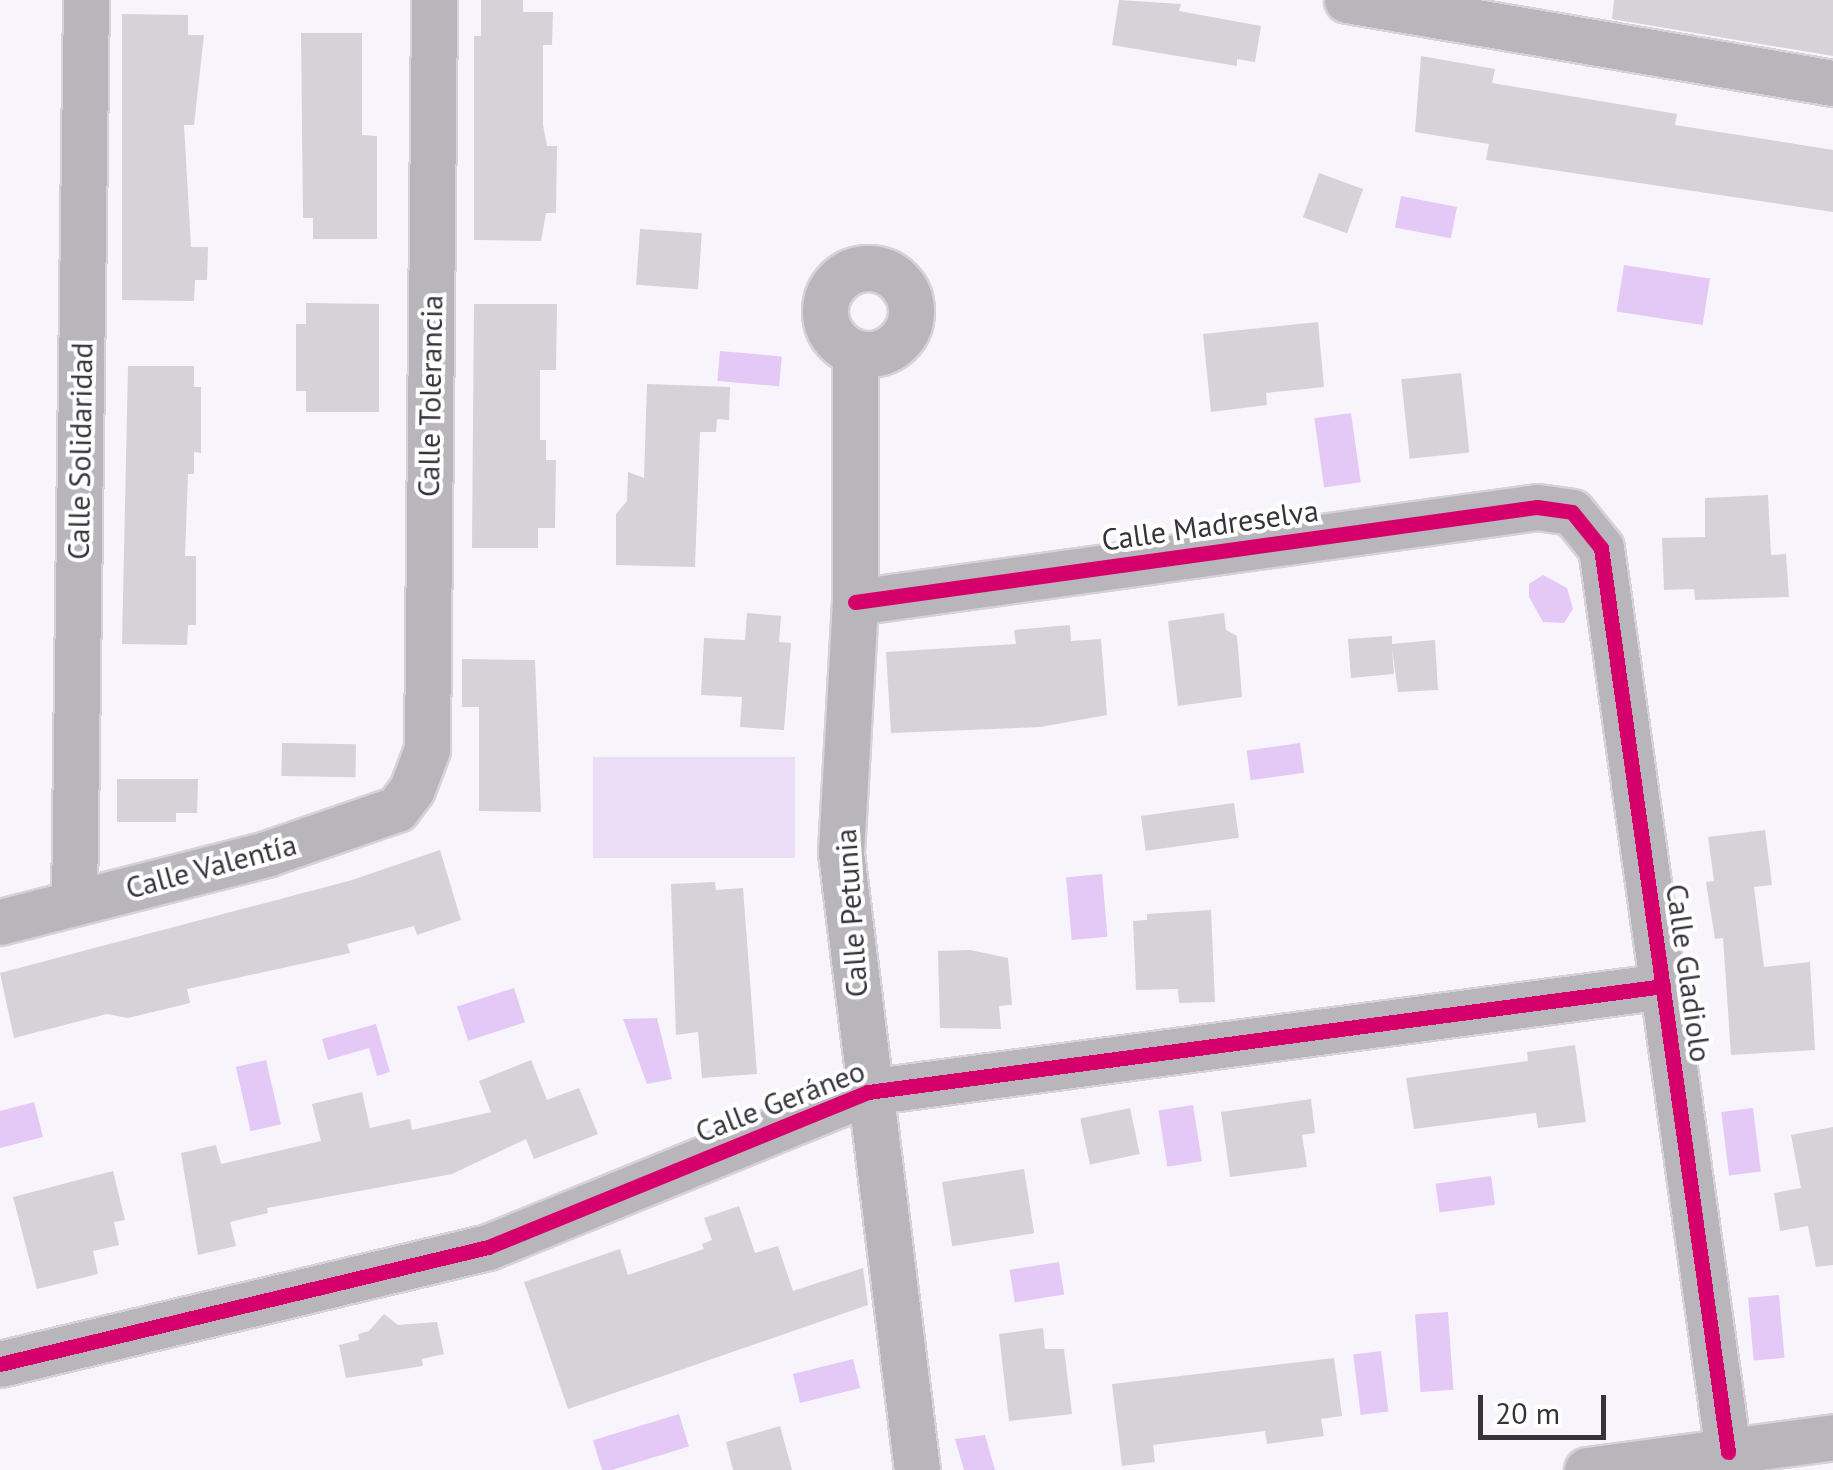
<!DOCTYPE html>
<meta charset="utf-8">
<style>
body{margin:0}
#map{position:relative;width:1833px;height:1470px;overflow:hidden;background:#f8f4fc;font-family:"PT Sans",sans-serif}
div>[style]{position:absolute}
.green>*{inset:0;background:#ecddf6;transform-origin:0 0}
.water>*{inset:0;background:#e4c9f6;transform-origin:0 0}
.building>*{inset:0;background:#d5d2d8;transform-origin:0 0}
.roads{filter:drop-shadow(2px 0 #d5d2d8) drop-shadow(-2px 0 #d5d2d8) drop-shadow(0 2px #d5d2d8) drop-shadow(0 -2px #d5d2d8)}
.minor>*{height:45px;margin:-22.5px;padding:0 22.5px;transform-origin:22.5px;border-radius:22.5px;background:#b8b6bb}
.minor>.ring{margin:-22.5px;padding:0;box-sizing:content-box;background:none;border:45px solid #b8b6bb;border-radius:50%}
.cycleway>*{height:15px;margin:-7.5px;padding:0 7.5px;transform-origin:7.5px;border-radius:7.5px;background:#d6006c}
span{translate:-50% -50%;white-space:nowrap;text-align:center;line-height:1.15;-webkit-text-stroke:8px #fff;paint-order:stroke}
.street-label{font-size:30px;color:#363339}
.scale{position:absolute;left:1478px;top:1395px;width:128px;height:45px;box-sizing:border-box;border:5px solid #363339;border-top:0;padding-left:12px;font-size:30px;line-height:35px;white-space:nowrap;color:#363339;-webkit-text-stroke:8px #fff;paint-order:stroke}
</style>
<div id="map">
<div class="green">
<i style="left:593px;top:757px;width:202px;height:101px"></i>
</div>
<div class="water">
<i style="left:1401px;top:196px;width:57px;height:32px;rotate:11deg"></i>
<i style="left:1624px;top:265px;width:87px;height:47px;rotate:9deg"></i>
<i style="left:720px;top:351px;width:62px;height:30px;rotate:5deg"></i>
<i style="left:1351px;top:413px;width:70px;height:37px;rotate:82deg"></i>
<i style="clip-path:polygon(1543px 575px,1567px 588px,1573px 609px,1564px 623px,1543px 622px,1529px 597px,1529px 584px)"></i>
<i style="left:1300px;top:743px;width:30px;height:54px;rotate:82deg"></i>
<i style="left:1102px;top:874px;width:63px;height:36px;rotate:85deg"></i>
<i style="left:514px;top:988px;width:36px;height:60px;rotate:72deg"></i>
<i style="clip-path:polygon(657px 1018px,672px 1079px,647px 1084px,623px 1019px)"></i>
<i style="clip-path:polygon(376px 1024px,390px 1072px,377px 1076px,369px 1048px,328px 1060px,322px 1039px)"></i>
<i style="left:266px;top:1060px;width:66px;height:31px;rotate:77deg"></i>
<i style="clip-path:polygon(34px 1102px,43px 1137px,0 1148px,0 1111px)"></i>
<i style="left:1193px;top:1105px;width:57px;height:35px;rotate:81deg"></i>
<i style="left:1753px;top:1108px;width:64px;height:32px;rotate:83deg"></i>
<i style="left:1491px;top:1176px;width:29px;height:56px;rotate:82deg"></i>
<i style="left:1059px;top:1262px;width:33px;height:50px;rotate:81deg"></i>
<i style="left:1779px;top:1295px;width:63px;height:31px;rotate:85deg"></i>
<i style="left:1448px;top:1312px;width:78px;height:33px;rotate:86deg"></i>
<i style="left:1381px;top:1351px;width:61px;height:28px;rotate:83deg"></i>
<i style="left:853px;top:1359px;width:30px;height:62px;rotate:76deg"></i>
<i style="left:679px;top:1414px;width:34px;height:90px;rotate:73deg"></i>
<i style="clip-path:polygon(985px 1435px,995px 1470px,964px 1470px,955px 1439px)"></i>
</div>
<div class="building">
<i style="clip-path:polygon(481px 0,523px 0,523px 12px,553px 12px,552px 45px,543px 45px,543px 125px,547px 146px,557px 146px,556px 213px,546px 213px,541px 241px,474px 240px,474px 36px,481px 36px)"></i>
<i style="clip-path:polygon(1119px 0,1181px 4px,1179px 11px,1261px 26px,1255px 62px,1237px 59px,1237px 66px,1112px 45px)"></i>
<i style="clip-path:polygon(1614px 0,1833px 0,1833px 56px,1612px 19px)"></i>
<i style="clip-path:polygon(122px 14px,188px 15px,188px 35px,204px 35px,194px 125px,184px 125px,191px 247px,208px 247px,207px 280px,195px 280px,194px 301px,122px 300px)"></i>
<i style="clip-path:polygon(301px 33px,362px 33px,362px 135px,377px 136px,377px 239px,313px 239px,313px 218px,303px 218px)"></i>
<i style="clip-path:polygon(1421px 56px,1495px 69px,1492px 83px,1677px 114px,1675px 125px,1833px 150px,1833px 212px,1486px 160px,1489px 144px,1415px 132px)"></i>
<i style="left:1319px;top:173px;width:47px;height:47px;rotate:20deg"></i>
<i style="left:640px;top:229px;width:62px;height:56px;rotate:4deg"></i>
<i style="clip-path:polygon(306px 303px,379px 304px,379px 412px,306px 412px,306px 391px,296px 391px,296px 324px,306px 324px)"></i>
<i style="clip-path:polygon(474px 304px,557px 304px,556px 370px,540px 370px,540px 440px,546px 440px,546px 460px,556px 460px,555px 528px,538px 528px,538px 548px,472px 548px)"></i>
<i style="clip-path:polygon(1318px 322px,1324px 387px,1266px 393px,1267px 405px,1211px 412px,1203px 334px)"></i>
<i style="clip-path:polygon(128px 366px,194px 366px,194px 387px,201px 387px,201px 453px,194px 452px,194px 474px,188px 474px,185px 556px,196px 556px,196px 625px,188px 625px,187px 645px,122px 644px)"></i>
<i style="left:1461px;top:373px;width:80px;height:60px;rotate:84deg"></i>
<i style="clip-path:polygon(647px 384px,730px 387px,729px 420px,717px 419px,716px 432px,700px 432px,695px 567px,616px 565px,616px 514px,627px 501px,628px 472px,644px 478px)"></i>
<i style="clip-path:polygon(1768px 495px,1771px 555px,1786px 554px,1789px 597px,1695px 600px,1694px 589px,1664px 590px,1662px 538px,1705px 537px,1705px 498px)"></i>
<i style="clip-path:polygon(747px 613px,781px 616px,779px 642px,791px 643px,784px 730px,740px 727px,742px 697px,701px 695px,704px 638px,745px 640px)"></i>
<i style="clip-path:polygon(1224px 613px,1226px 630px,1237px 636px,1242px 697px,1178px 706px,1168px 621px)"></i>
<i style="clip-path:polygon(1070px 625px,1071px 641px,1101px 639px,1107px 715px,1040px 727px,891px 733px,886px 652px,1016px 644px,1014px 630px)"></i>
<i style="clip-path:polygon(1392px 636px,1392px 644px,1435px 640px,1438px 690px,1398px 692px,1392px 648px,1394px 674px,1351px 678px,1348px 639px)"></i>
<i style="clip-path:polygon(462px 659px,535px 660px,541px 812px,479px 811px,479px 707px,462px 707px)"></i>
<i style="left:282px;top:743px;width:74px;height:33px;rotate:1deg"></i>
<i style="clip-path:polygon(117px 779px,198px 779px,197px 813px,176px 813px,176px 822px,117px 822px)"></i>
<i style="left:1234px;top:803px;width:35px;height:94px;rotate:82deg"></i>
<i style="clip-path:polygon(1765px 830px,1772px 885px,1754px 887px,1764px 967px,1810px 962px,1815px 1050px,1731px 1055px,1723px 938px,1715px 939px,1706px 882px,1714px 881px,1708px 837px)"></i>
<i style="clip-path:polygon(440px 850px,461px 920px,417px 935px,414px 926px,347px 944px,350px 953px,187px 989px,190px 1003px,128px 1018px,107px 1014px,14px 1038px,0 973px,352px 880px)"></i>
<i style="clip-path:polygon(715px 882px,716px 890px,743px 888px,757px 1074px,702px 1078px,698px 1032px,676px 1035px,671px 884px)"></i>
<i style="clip-path:polygon(1211px 910px,1215px 1002px,1179px 1003px,1178px 989px,1136px 990px,1133px 921px,1147px 920px,1147px 914px)"></i>
<i style="clip-path:polygon(970px 950px,1008px 958px,1012px 1005px,999px 1006px,1001px 1029px,940px 1028px,938px 951px)"></i>
<i style="clip-path:polygon(1575px 1045px,1586px 1122px,1538px 1128px,1536px 1113px,1414px 1129px,1406px 1078px,1528px 1061px,1527px 1052px)"></i>
<i style="clip-path:polygon(531px 1060px,547px 1100px,579px 1088px,598px 1134px,534px 1159px,526px 1139px,452px 1174px,267px 1208px,268px 1213px,230px 1222px,236px 1246px,198px 1255px,181px 1153px,216px 1145px,221px 1164px,321px 1141px,312px 1104px,362px 1092px,370px 1128px,410px 1119px,412px 1130px,491px 1112px,479px 1081px)"></i>
<i style="clip-path:polygon(1311px 1099px,1315px 1133px,1302px 1135px,1307px 1167px,1230px 1177px,1221px 1112px)"></i>
<i style="left:1130px;top:1108px;width:47px;height:51px;rotate:78deg"></i>
<i style="clip-path:polygon(1833px 1127px,1833px 1265px,1816px 1267px,1808px 1226px,1780px 1231px,1774px 1193px,1801px 1188px,1791px 1135px)"></i>
<i style="left:1024px;top:1169px;width:65px;height:83px;rotate:81deg"></i>
<i style="clip-path:polygon(113px 1171px,125px 1220px,114px 1222px,119px 1245px,93px 1251px,98px 1274px,37px 1289px,13px 1197px)"></i>
<i style="clip-path:polygon(739px 1206px,755px 1253px,778px 1246px,793px 1291px,863px 1268px,868px 1305px,568px 1409px,524px 1282px,620px 1249px,628px 1275px,704px 1249px,702px 1244px,712px 1240px,704px 1218px)"></i>
<i style="clip-path:polygon(384px 1314px,398px 1325px,437px 1322px,444px 1354px,422px 1359px,423px 1366px,346px 1378px,339px 1345px,359px 1340px,358px 1334px,369px 1331px)"></i>
<i style="clip-path:polygon(1043px 1328px,1045px 1349px,1064px 1349px,1072px 1414px,1009px 1421px,999px 1334px)"></i>
<i style="clip-path:polygon(1334px 1358px,1342px 1416px,1321px 1419px,1324px 1436px,1267px 1444px,1265px 1431px,1153px 1445px,1155px 1462px,1122px 1466px,1112px 1384px)"></i>
<i style="clip-path:polygon(780px 1426px,792px 1470px,733px 1470px,726px 1442px)"></i>
</div>
<div class="roads">
<div class="minor">
<i style="left:1347px;top:0;width:493px;rotate:9.7deg"></i>
<i class="ring" style="left:825px;top:268px;width:41px;height:41px"></i>
<i style="left:855px;top:353px;width:249px;rotate:90deg"></i>
<i style="left:855px;top:602px;width:251px;rotate:93.2deg"></i>
<i style="left:841px;top:853px;width:622px;rotate:82.98deg"></i>
<i style="left:855px;top:602px;width:689px;rotate:-7.93deg"></i>
<i style="left:1537px;top:507px;width:35px;rotate:8deg"></i>
<i style="left:1572px;top:512px;width:46px;rotate:51.1deg"></i>
<i style="left:1601px;top:548px;width:913px;rotate:82deg"></i>
<i style="left:74px;top:903px;width:903px;rotate:-89.24deg"></i>
<i style="left:0;top:922px;width:275px;rotate:-14.3deg"></i>
<i style="left:266px;top:854px;width:139px;rotate:-19deg"></i>
<i style="left:397px;top:809px;width:25px;rotate:-53deg"></i>
<i style="left:412px;top:789px;width:43px;rotate:-69.4deg"></i>
<i style="left:427px;top:749px;width:749px;rotate:-89.46deg"></i>
<i style="left:0;top:1364px;width:502px;rotate:-13.48deg"></i>
<i style="left:488px;top:1247px;width:410px;rotate:-22.2deg"></i>
<i style="left:868px;top:1092px;width:802px;rotate:-7.59deg"></i>
<i style="left:1587px;top:1470px;width:248px;rotate:-7.6deg"></i>
</div>
</div>
<div class="cycleway">
<i style="left:855px;top:602px;width:689px;rotate:-7.93deg"></i>
<i style="left:1537px;top:507px;width:35px;rotate:8deg"></i>
<i style="left:1572px;top:512px;width:46px;rotate:51.1deg"></i>
<i style="left:1601px;top:548px;width:913px;rotate:82deg"></i>
<i style="left:0;top:1364px;width:502px;rotate:-13.48deg"></i>
<i style="left:488px;top:1247px;width:410px;rotate:-22.2deg"></i>
<i style="left:868px;top:1092px;width:802px;rotate:-7.59deg"></i>
</div>
<div class="street-label">
<span style="left:430px;top:396px;rotate:-89deg">Calle Tolerancia</span>
<span style="left:80px;top:451px;rotate:-89deg">Calle Solidaridad</span>
<span style="left:1210px;top:525px;rotate:-8deg">Calle Madreselva</span>
<span style="left:211px;top:866px;rotate:-15deg">Calle Valentía</span>
<span style="left:851px;top:913px;rotate:-94deg">Calle Petunia</span>
<span style="left:1689px;top:973px;rotate:82deg">Calle Gladiolo</span>
<span style="left:780px;top:1101px;rotate:-21deg">Calle Geráneo</span>
</div>
<div class="scale">20 m</div>
</div>
